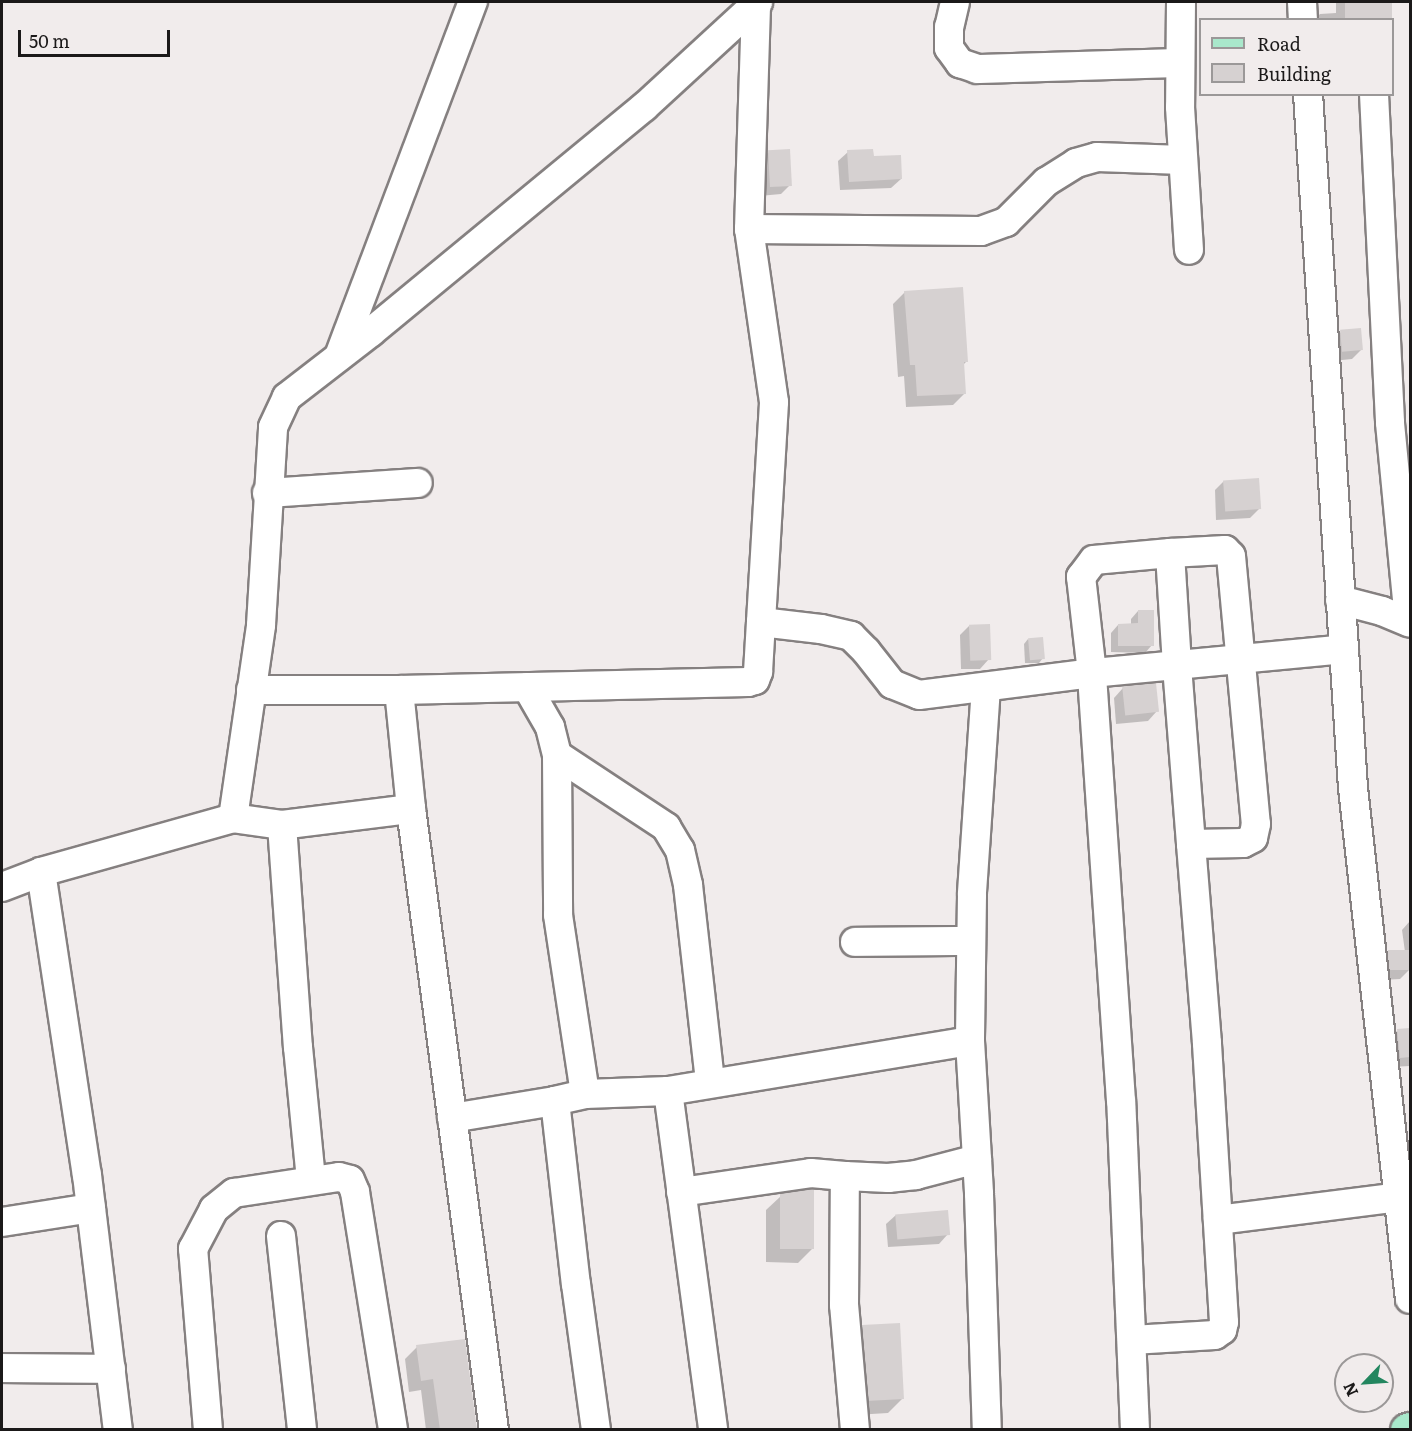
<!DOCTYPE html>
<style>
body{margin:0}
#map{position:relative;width:1412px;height:1431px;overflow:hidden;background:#f1ecec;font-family:Literata,serif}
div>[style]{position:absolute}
.shadow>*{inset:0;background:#0003}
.building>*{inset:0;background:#d6d1d1;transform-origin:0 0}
.roads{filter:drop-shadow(2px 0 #858080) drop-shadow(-2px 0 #858080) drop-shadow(0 2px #858080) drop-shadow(0 -2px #858080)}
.minor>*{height:28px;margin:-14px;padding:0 14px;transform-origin:14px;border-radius:14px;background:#fff}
.major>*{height:33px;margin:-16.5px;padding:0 16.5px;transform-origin:16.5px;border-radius:16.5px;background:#a9e8cb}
span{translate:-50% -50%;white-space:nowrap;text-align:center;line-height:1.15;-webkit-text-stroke:4.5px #f1ecec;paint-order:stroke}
.frame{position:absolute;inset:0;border:3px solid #1b1919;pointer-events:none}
.legend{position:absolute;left:1199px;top:18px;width:195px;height:78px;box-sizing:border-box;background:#f1ecec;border:2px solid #9b9898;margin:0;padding:8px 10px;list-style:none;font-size:18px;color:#1b1919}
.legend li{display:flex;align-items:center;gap:12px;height:30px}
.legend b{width:30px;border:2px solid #9b9898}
.north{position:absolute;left:1334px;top:1353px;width:60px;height:60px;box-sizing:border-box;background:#f1ecec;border:2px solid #9b9898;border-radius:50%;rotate:245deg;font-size:16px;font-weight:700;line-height:24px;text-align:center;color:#1b1919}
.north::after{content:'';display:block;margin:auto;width:21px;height:27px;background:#23865f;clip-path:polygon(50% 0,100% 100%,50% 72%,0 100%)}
.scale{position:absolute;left:18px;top:30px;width:152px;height:27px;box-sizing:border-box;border:3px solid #1b1919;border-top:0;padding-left:8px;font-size:18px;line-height:21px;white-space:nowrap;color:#1b1919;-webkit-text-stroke:4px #f1ecec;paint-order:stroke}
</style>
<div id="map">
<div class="shadow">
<i style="clip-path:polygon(1336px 2px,1390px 2px,1390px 20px,1314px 20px,1320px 14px,1336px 13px)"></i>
<i style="clip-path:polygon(769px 152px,790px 185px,781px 194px,758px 196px,759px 161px)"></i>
<i style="clip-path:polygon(848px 152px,872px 158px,901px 179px,891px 188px,840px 190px,838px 161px)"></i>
<i style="clip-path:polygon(905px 292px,967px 361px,963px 365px,965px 393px,953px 405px,906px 407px,904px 376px,898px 377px,893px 304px)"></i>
<i style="clip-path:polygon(1341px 332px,1361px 350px,1352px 359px,1332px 361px,1331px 342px)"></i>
<i style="clip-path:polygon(1410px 455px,1410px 477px,1408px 477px,1406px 460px)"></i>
<i style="clip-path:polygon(1224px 481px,1259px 509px,1250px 518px,1216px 520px,1215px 490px)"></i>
<i style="clip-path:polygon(1138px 611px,1152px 645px,1145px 653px,1111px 652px,1111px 633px,1118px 625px,1131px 625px,1131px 619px)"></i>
<i style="clip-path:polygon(969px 626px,989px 659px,980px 669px,961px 669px,960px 635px)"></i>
<i style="clip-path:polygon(1028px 639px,1043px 658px,1039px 663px,1025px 663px,1024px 644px)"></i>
<i style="clip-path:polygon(1123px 688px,1157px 711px,1148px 721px,1116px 724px,1114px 698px)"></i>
<i style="clip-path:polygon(1410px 921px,1410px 969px,1400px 979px,1381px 980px,1379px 963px,1389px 953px,1405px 952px,1402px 930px)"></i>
<i style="clip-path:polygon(1397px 1031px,1410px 1037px,1410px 1066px,1391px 1067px,1388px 1040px)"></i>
<i style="clip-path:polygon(781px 1196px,813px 1248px,798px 1263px,766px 1262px,766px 1210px)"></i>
<i style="clip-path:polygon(896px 1215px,948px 1234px,939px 1244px,888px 1247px,886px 1224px)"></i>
<i style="clip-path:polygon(863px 1326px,903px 1398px,888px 1413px,855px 1415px,849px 1341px)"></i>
<i style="clip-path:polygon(417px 1347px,476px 1430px,426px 1430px,421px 1390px,409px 1392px,405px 1359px)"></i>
</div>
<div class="building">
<i style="left:1345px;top:2px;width:47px;height:18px"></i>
<i style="left:790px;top:149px;width:37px;height:22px;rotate:87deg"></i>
<i style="clip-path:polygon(873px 149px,874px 156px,901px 155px,902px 179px,849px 182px,847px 150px)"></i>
<i style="clip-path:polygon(963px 287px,968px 362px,964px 362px,966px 394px,917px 396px,915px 365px,910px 365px,904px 291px)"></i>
<i style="left:1361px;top:328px;width:22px;height:21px;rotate:85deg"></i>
<i style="left:1259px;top:478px;width:31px;height:36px;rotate:86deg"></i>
<i style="clip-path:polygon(1138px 610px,1154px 610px,1154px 646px,1118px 646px,1118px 624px,1138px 623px)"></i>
<i style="left:990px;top:624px;width:36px;height:21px;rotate:88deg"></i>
<i style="left:1043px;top:637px;width:22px;height:15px;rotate:85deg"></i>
<i style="left:1156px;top:683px;width:29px;height:34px;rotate:84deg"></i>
<i style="left:1410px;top:950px;width:20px;height:22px;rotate:90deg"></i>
<i style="clip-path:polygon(1410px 1028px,1410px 1057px,1400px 1058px,1397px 1029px)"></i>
<i style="left:814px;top:1190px;width:59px;height:34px;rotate:90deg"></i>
<i style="left:948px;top:1210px;width:25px;height:53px;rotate:85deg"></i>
<i style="left:900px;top:1323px;width:76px;height:38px;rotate:87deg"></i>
<i style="clip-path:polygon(465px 1339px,477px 1430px,440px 1430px,433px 1379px,421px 1381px,416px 1345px)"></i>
</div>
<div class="roads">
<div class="minor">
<i style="left:955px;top:2px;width:26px;rotate:103deg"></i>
<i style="left:949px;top:27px;width:21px;rotate:90deg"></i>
<i style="left:949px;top:48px;width:19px;rotate:54deg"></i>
<i style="left:960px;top:63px;width:18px;rotate:19deg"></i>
<i style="left:977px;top:69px;width:203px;rotate:-1.7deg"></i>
<i style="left:1181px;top:2px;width:105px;rotate:90.5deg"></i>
<i style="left:1180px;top:107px;width:143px;rotate:86.4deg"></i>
<i style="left:1302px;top:2px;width:18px;rotate:87deg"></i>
<i style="left:1308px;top:94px;width:695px;rotate:86.29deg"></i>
<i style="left:1353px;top:788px;width:514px;rotate:83.64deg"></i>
<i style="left:1374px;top:94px;width:329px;rotate:87.2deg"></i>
<i style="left:1390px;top:423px;width:200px;rotate:84.5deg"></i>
<i style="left:749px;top:229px;width:232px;rotate:0.5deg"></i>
<i style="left:981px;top:231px;width:27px;rotate:-20deg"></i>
<i style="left:1006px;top:222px;width:57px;rotate:-45deg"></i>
<i style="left:1046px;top:182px;width:36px;rotate:-32deg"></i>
<i style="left:1076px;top:163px;width:22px;rotate:-16deg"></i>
<i style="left:1097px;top:157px;width:86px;rotate:2deg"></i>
<i style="left:339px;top:356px;width:379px;rotate:-69.3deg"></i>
<i style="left:267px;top:493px;width:151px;rotate:-3.8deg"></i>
<i style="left:1340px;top:600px;width:43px;rotate:14.7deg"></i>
<i style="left:1382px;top:611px;width:30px;rotate:23deg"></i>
<i style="left:761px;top:622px;width:60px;rotate:6.7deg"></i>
<i style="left:821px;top:629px;width:31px;rotate:13deg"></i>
<i style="left:851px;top:636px;width:21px;rotate:45deg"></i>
<i style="left:866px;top:651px;width:42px;rotate:51.8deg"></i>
<i style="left:892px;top:684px;width:29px;rotate:22deg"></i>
<i style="left:919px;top:695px;width:174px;rotate:-7.2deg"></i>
<i style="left:1092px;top:673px;width:253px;rotate:-5.4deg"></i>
<i style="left:527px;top:687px;width:46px;rotate:60.1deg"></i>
<i style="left:550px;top:727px;width:29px;rotate:76deg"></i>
<i style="left:557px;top:755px;width:160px;rotate:89.6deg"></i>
<i style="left:558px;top:915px;width:181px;rotate:81.4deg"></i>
<i style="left:585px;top:1094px;width:31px;rotate:167deg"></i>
<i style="left:555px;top:1101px;width:184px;rotate:83.5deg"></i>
<i style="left:576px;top:1284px;width:147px;rotate:82.2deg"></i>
<i style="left:986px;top:687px;width:208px;rotate:93.9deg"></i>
<i style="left:972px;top:895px;width:146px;rotate:90.8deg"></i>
<i style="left:970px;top:1041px;width:153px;rotate:86.6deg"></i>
<i style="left:979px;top:1194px;width:236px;rotate:88.1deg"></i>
<i style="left:251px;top:690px;width:148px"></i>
<i style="left:399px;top:690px;width:349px;rotate:-1.3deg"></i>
<i style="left:748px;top:682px;width:7px;rotate:-16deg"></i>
<i style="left:755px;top:680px;width:9px;rotate:-69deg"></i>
<i style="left:758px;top:672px;width:270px;rotate:-86.6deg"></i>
<i style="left:774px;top:402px;width:175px;rotate:-98.2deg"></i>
<i style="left:749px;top:229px;width:225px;rotate:-88.2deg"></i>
<i style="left:399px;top:690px;width:120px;rotate:84.2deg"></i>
<i style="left:411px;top:809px;width:627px;rotate:82.39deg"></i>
<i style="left:557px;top:755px;width:131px;rotate:33.4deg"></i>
<i style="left:666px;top:827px;width:27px;rotate:59deg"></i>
<i style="left:680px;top:850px;width:36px;rotate:77deg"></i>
<i style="left:688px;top:885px;width:198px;rotate:83.6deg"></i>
<i style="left:233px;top:818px;width:49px;rotate:8.1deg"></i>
<i style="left:282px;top:825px;width:223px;rotate:85.9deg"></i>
<i style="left:298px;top:1047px;width:134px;rotate:84.4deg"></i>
<i style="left:282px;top:825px;width:130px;rotate:-7.1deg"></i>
<i style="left:41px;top:872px;width:306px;rotate:81.4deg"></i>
<i style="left:87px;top:1175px;width:257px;rotate:83.1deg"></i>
<i style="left:2px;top:887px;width:42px;rotate:-21deg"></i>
<i style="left:41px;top:872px;width:199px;rotate:-15.7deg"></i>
<i style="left:233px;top:818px;width:195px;rotate:-81.7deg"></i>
<i style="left:261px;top:625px;width:198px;rotate:-86.5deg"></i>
<i style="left:273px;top:427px;width:33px;rotate:-65deg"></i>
<i style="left:287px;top:397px;width:106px;rotate:-37.7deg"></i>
<i style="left:371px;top:332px;width:354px;rotate:-39.5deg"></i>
<i style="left:644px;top:107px;width:155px;rotate:-42.6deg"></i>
<i style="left:855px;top:942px;width:116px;rotate:-0.5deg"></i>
<i style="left:668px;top:1091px;width:342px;rotate:82.4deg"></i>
<i style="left:585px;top:1094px;width:83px;rotate:-2.1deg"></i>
<i style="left:668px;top:1091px;width:306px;rotate:-9.4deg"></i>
<i style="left:452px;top:1118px;width:104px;rotate:-9.4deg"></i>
<i style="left:681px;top:1192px;width:131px;rotate:-8.3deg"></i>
<i style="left:811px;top:1173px;width:34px;rotate:5deg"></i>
<i style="left:1218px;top:1220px;width:182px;rotate:-7.2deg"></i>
<i style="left:2px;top:1222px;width:90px;rotate:-8.9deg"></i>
<i style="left:281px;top:1236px;width:195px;rotate:83.8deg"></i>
<i style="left:1132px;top:1340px;width:83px;rotate:-3.4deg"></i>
<i style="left:1215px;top:1335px;width:9px;rotate:-36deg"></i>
<i style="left:1222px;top:1330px;width:8px;rotate:-76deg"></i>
<i style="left:1224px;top:1322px;width:280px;rotate:-93.5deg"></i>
<i style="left:1207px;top:1043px;width:200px;rotate:-94.6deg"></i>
<i style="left:1191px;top:844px;width:180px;rotate:-94.5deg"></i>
<i style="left:1177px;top:665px;width:112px;rotate:-93.6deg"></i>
<i style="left:1170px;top:553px;width:55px;rotate:-3.1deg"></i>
<i style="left:1225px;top:550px;width:8px;rotate:45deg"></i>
<i style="left:1231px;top:556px;width:269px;rotate:84.7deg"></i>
<i style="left:1256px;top:824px;width:14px;rotate:102deg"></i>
<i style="left:1253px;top:838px;width:11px;rotate:153deg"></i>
<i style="left:1243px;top:843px;width:52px;rotate:178.9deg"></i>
<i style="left:2px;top:1368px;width:109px;rotate:0.5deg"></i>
<i style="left:208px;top:1430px;width:182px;rotate:-94.7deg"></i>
<i style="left:193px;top:1249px;width:45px;rotate:-62.3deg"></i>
<i style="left:214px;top:1209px;width:26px;rotate:-39deg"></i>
<i style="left:234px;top:1193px;width:106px;rotate:-8.7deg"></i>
<i style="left:339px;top:1177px;width:11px;rotate:15deg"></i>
<i style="left:350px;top:1180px;width:13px;rotate:67deg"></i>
<i style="left:355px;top:1192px;width:241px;rotate:80.9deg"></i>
<i style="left:855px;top:1430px;width:125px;rotate:-95deg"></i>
<i style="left:844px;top:1305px;width:129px;rotate:-89.6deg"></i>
<i style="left:845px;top:1176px;width:43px;rotate:2.7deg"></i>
<i style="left:888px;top:1178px;width:28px;rotate:-6deg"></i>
<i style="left:916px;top:1175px;width:63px;rotate:-14.7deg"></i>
<i style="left:1135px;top:1430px;width:329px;rotate:-92.4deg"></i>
<i style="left:1121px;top:1101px;width:429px;rotate:-93.9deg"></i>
<i style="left:1092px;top:673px;width:97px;rotate:-96.5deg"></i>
<i style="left:1081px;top:577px;width:21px;rotate:-53deg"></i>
<i style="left:1094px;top:560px;width:76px;rotate:-5.3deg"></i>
</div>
<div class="major">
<i style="left:1407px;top:1430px;width:3px;rotate:-18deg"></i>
</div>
</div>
<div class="frame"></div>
<ul class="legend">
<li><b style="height:8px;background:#a9e8cb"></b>Road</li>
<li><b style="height:16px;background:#d6d1d1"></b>Building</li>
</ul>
<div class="north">N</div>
<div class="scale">50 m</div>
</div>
